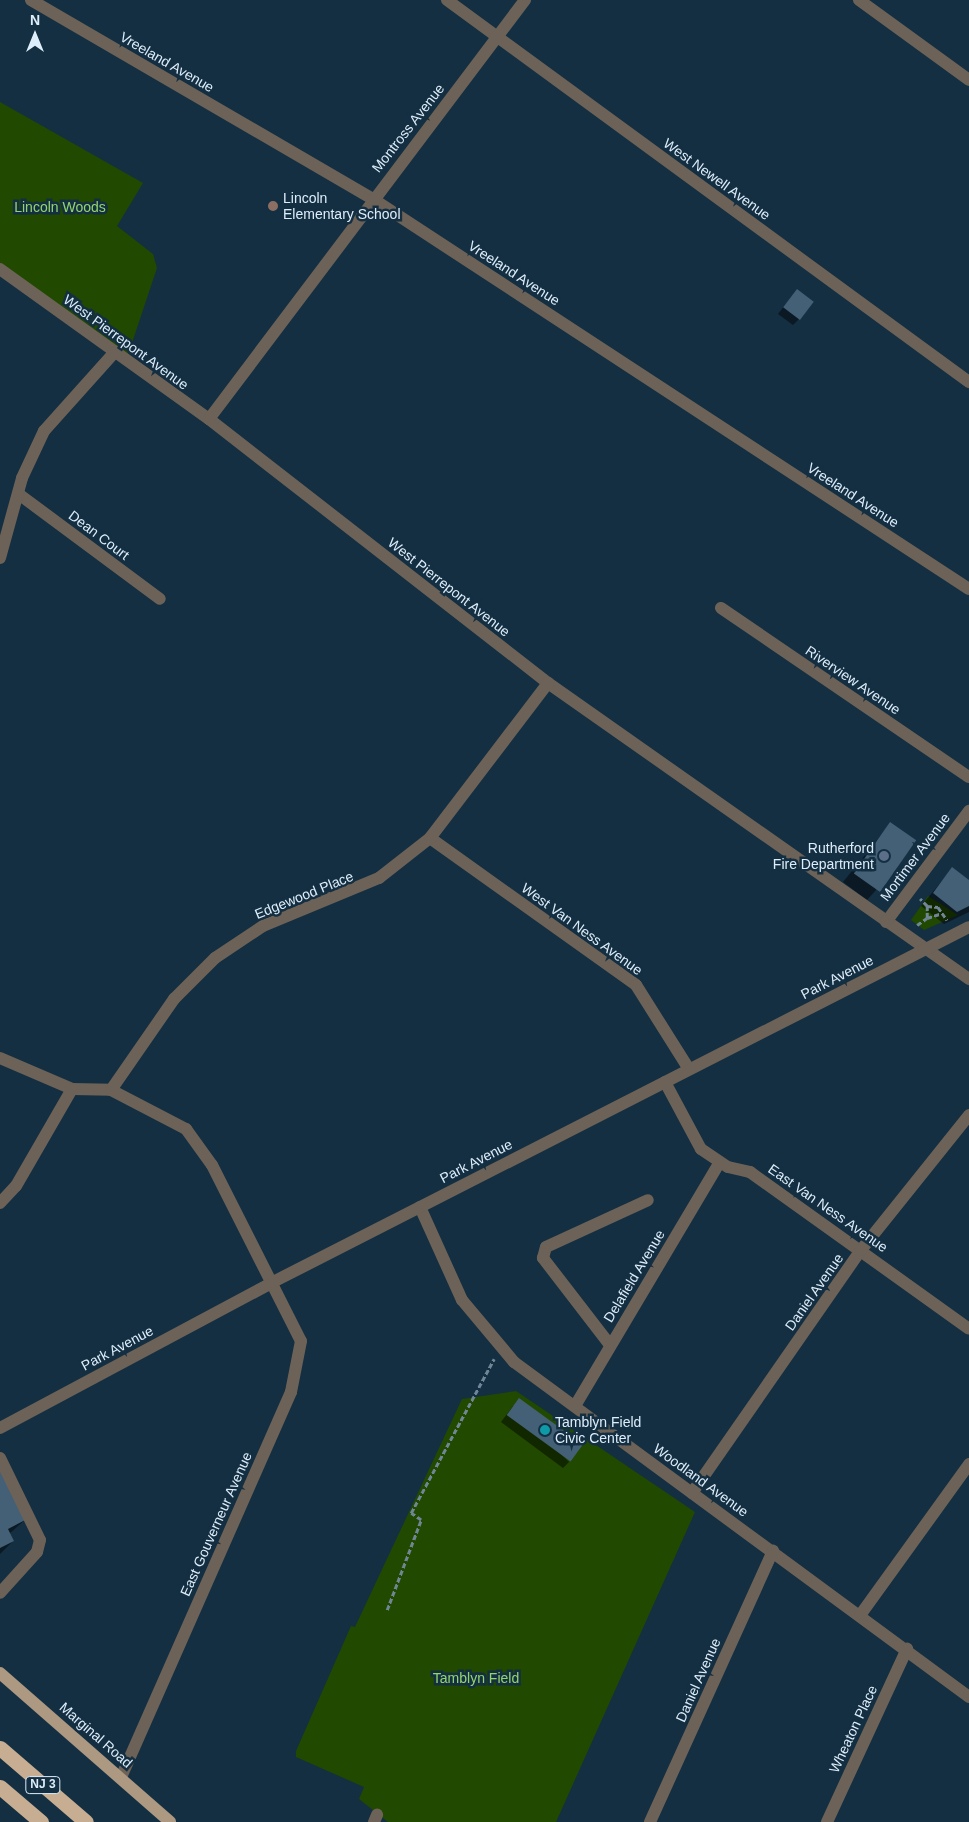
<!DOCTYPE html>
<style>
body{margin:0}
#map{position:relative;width:969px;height:1822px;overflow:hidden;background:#142f42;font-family:Helvetica,sans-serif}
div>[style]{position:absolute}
.green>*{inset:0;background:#214900}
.shadow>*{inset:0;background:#0007}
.building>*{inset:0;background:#446076;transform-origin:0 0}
.path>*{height:2.5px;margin-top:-1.25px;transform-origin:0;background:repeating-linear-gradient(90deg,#708696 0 5px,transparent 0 7.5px)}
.minor>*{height:12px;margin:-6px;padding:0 6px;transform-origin:6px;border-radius:6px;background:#6d6257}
.major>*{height:12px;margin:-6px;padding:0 6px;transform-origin:6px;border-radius:6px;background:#ad9881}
.highway>*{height:15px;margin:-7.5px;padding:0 7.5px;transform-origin:7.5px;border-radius:7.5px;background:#c7ad91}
.dots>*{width:14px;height:14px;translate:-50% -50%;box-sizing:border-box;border:2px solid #142f42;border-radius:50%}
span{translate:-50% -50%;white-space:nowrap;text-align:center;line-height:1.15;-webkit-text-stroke:5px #142f42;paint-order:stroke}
.shield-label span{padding:1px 4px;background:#142f42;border:1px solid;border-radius:4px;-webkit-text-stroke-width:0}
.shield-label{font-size:12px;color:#ddedfa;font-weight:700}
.street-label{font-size:14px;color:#ddedfa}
.poi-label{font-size:14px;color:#ddedfa}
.left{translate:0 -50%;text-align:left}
.right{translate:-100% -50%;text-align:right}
.park-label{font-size:14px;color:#92d56c}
.north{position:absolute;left:10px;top:10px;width:50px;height:50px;-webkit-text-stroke:4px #142f42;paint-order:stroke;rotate:0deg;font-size:14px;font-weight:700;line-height:20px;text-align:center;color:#ddedfa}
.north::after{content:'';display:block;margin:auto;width:18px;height:22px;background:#ddedfa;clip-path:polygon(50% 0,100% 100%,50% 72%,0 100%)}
</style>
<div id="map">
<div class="green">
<i style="clip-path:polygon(0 102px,143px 183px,117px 226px,153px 254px,157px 268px,127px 358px,0 263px)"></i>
<i style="clip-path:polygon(928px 896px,958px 915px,924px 930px,911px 920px)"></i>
<i style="clip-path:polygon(516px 1391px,695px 1512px,556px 1822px,388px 1822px,359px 1799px,364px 1787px,296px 1757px,296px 1751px,351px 1626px,355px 1627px,462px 1399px)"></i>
</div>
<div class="shadow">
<i style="clip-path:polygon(797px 290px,799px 319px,793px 325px,778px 314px)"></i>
<i style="clip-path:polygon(890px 824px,876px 890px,867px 900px,843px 882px)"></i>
<i style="clip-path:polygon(952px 869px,969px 882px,969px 912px,944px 924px,921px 906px)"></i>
<i style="clip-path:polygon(513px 1406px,569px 1462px,563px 1468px,501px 1422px)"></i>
<i style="clip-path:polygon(0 1468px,26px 1519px,9px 1534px,13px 1541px,0 1554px)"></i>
</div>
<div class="building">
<i style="left:797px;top:289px;width:21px;height:23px;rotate:37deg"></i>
<i style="left:890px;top:822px;width:32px;height:63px;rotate:35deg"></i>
<i style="clip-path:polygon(952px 867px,969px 880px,969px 906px,957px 912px,933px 893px)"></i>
<i style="left:519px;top:1398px;width:79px;height:21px;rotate:36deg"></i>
<i style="clip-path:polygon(0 1466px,27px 1519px,8px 1529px,14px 1541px,0 1548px)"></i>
</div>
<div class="path">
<i style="left:927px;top:906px;width:11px;rotate:5deg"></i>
<i style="left:938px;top:907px;width:16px;rotate:55deg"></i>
<i style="left:927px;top:918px;width:13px;rotate:-18deg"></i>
<i style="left:917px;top:925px;width:12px;rotate:-35deg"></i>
<i style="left:927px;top:918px;width:12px;rotate:-90deg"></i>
<i style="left:927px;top:906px;width:10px;rotate:-135deg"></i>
<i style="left:387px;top:1610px;width:96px;rotate:-69.3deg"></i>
<i style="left:421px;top:1520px;width:12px;rotate:-145deg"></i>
<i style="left:411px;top:1513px;width:175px;rotate:-61.7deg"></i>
</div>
<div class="minor">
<i style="left:31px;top:0;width:396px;rotate:30.2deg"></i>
<i style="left:373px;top:199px;width:712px;rotate:33.2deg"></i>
<i style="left:447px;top:0;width:647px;rotate:36.2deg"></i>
<i style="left:859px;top:0;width:136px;rotate:36deg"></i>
<i style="left:0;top:269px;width:257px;rotate:35.7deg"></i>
<i style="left:209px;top:419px;width:430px;rotate:37.9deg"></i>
<i style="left:548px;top:683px;width:515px;rotate:35.11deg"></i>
<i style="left:209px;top:419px;width:525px;rotate:-52.98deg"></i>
<i style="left:20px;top:495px;width:174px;rotate:36.6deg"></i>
<i style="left:0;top:558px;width:83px;rotate:-74.6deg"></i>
<i style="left:22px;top:478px;width:52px;rotate:-64.9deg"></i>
<i style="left:44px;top:431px;width:105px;rotate:-48.1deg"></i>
<i style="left:721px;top:608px;width:300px;rotate:34.3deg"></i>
<i style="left:430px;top:838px;width:253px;rotate:35.5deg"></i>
<i style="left:636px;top:985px;width:99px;rotate:57.8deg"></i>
<i style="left:886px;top:922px;width:139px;rotate:-53.2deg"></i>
<i style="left:0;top:1058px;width:78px;rotate:23.3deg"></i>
<i style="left:72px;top:1089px;width:39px;rotate:1deg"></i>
<i style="left:111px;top:1090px;width:85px;rotate:27.5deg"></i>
<i style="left:186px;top:1129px;width:44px;rotate:54.2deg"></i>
<i style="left:212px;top:1165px;width:197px;rotate:63.2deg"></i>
<i style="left:301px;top:1341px;width:52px;rotate:101.1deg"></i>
<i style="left:291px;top:1392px;width:421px;rotate:113.8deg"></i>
<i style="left:665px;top:1082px;width:76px;rotate:61.8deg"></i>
<i style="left:701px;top:1149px;width:32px;rotate:34deg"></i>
<i style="left:728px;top:1167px;width:23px;rotate:13deg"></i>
<i style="left:750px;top:1172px;width:269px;rotate:35.6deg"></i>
<i style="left:111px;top:1090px;width:111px;rotate:-55.3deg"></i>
<i style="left:174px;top:999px;width:58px;rotate:-45deg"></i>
<i style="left:215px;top:958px;width:58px;rotate:-33.7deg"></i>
<i style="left:263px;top:926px;width:126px;rotate:-22.5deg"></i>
<i style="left:379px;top:878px;width:65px;rotate:-38.1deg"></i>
<i style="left:430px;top:838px;width:195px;rotate:-52.7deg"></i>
<i style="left:0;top:1203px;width:23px;rotate:-47deg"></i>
<i style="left:16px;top:1186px;width:112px;rotate:-60deg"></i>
<i style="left:420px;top:1207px;width:102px;rotate:65.7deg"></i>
<i style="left:462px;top:1300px;width:81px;rotate:50deg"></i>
<i style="left:514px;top:1362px;width:565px;rotate:36.36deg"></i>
<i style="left:610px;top:1345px;width:110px;rotate:-127.6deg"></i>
<i style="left:543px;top:1258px;width:11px;rotate:-75deg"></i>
<i style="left:546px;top:1247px;width:112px;rotate:-24.7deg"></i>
<i style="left:575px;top:1406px;width:282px;rotate:-59.3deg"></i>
<i style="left:0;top:1428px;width:310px;rotate:-28.1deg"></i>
<i style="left:273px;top:1282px;width:781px;rotate:-27.02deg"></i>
<i style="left:0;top:1458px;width:91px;rotate:64deg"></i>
<i style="left:40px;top:1540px;width:12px;rotate:104deg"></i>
<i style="left:37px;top:1552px;width:55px;rotate:132.1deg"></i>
<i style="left:692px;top:1493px;width:296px;rotate:-55.2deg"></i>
<i style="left:861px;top:1250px;width:173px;rotate:-51.3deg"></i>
<i style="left:861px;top:1614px;width:185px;rotate:-54.2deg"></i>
<i style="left:374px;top:1822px;width:8px;rotate:-67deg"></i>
<i style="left:650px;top:1822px;width:298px;rotate:-65.6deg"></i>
<i style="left:827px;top:1822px;width:191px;rotate:-65.2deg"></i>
</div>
<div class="major">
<i style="left:0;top:1673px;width:226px;rotate:41.2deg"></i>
</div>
<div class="highway">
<i style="left:0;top:1748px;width:113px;rotate:40.7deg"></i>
<i style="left:0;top:1787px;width:54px;rotate:40.5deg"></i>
</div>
<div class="dots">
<i style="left:273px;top:206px;background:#8d6e63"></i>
<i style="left:884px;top:856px;background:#5c6f8a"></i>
<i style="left:545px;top:1430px;background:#0f9aa8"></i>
</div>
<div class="shield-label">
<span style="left:43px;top:1785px">NJ 3</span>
</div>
<div class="street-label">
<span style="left:167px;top:62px;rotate:30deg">Vreeland Avenue</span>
<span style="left:408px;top:128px;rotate:-52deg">Montross Avenue</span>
<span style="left:717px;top:179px;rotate:36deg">West Newell Avenue</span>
<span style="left:514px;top:273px;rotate:33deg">Vreeland Avenue</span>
<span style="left:126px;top:342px;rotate:36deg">West Pierrepont Avenue</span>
<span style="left:853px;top:495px;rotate:33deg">Vreeland Avenue</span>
<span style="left:99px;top:535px;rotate:37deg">Dean Court</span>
<span style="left:449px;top:587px;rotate:38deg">West Pierrepont Avenue</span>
<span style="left:853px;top:680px;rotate:34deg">Riverview Avenue</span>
<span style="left:915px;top:857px;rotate:-53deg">Mortimer Avenue</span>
<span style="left:304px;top:895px;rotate:-22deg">Edgewood Place</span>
<span style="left:582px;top:929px;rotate:36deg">West Van Ness Avenue</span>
<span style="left:837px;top:977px;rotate:-27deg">Park Avenue</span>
<span style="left:476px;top:1161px;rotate:-27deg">Park Avenue</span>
<span style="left:828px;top:1208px;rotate:35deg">East Van Ness Avenue</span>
<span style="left:634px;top:1276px;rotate:-59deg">Delafield Avenue</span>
<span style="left:814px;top:1292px;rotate:-55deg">Daniel Avenue</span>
<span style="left:117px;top:1348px;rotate:-28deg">Park Avenue</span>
<span style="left:701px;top:1480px;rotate:36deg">Woodland Avenue</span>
<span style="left:216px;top:1524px;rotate:-66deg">East Gouverneur Avenue</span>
<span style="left:698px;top:1680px;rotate:-66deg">Daniel Avenue</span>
<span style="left:853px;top:1729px;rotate:-65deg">Wheaton Place</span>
<span style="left:96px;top:1735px;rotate:41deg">Marginal Road</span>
</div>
<div class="poi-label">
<span class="left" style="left:283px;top:206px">Lincoln<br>Elementary School</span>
<span class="right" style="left:874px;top:856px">Rutherford<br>Fire Department</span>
<span class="left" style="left:555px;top:1430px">Tamblyn Field<br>Civic Center</span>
</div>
<div class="park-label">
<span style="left:60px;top:207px">Lincoln Woods</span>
<span style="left:476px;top:1678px">Tamblyn Field</span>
</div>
<div class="north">N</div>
</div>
